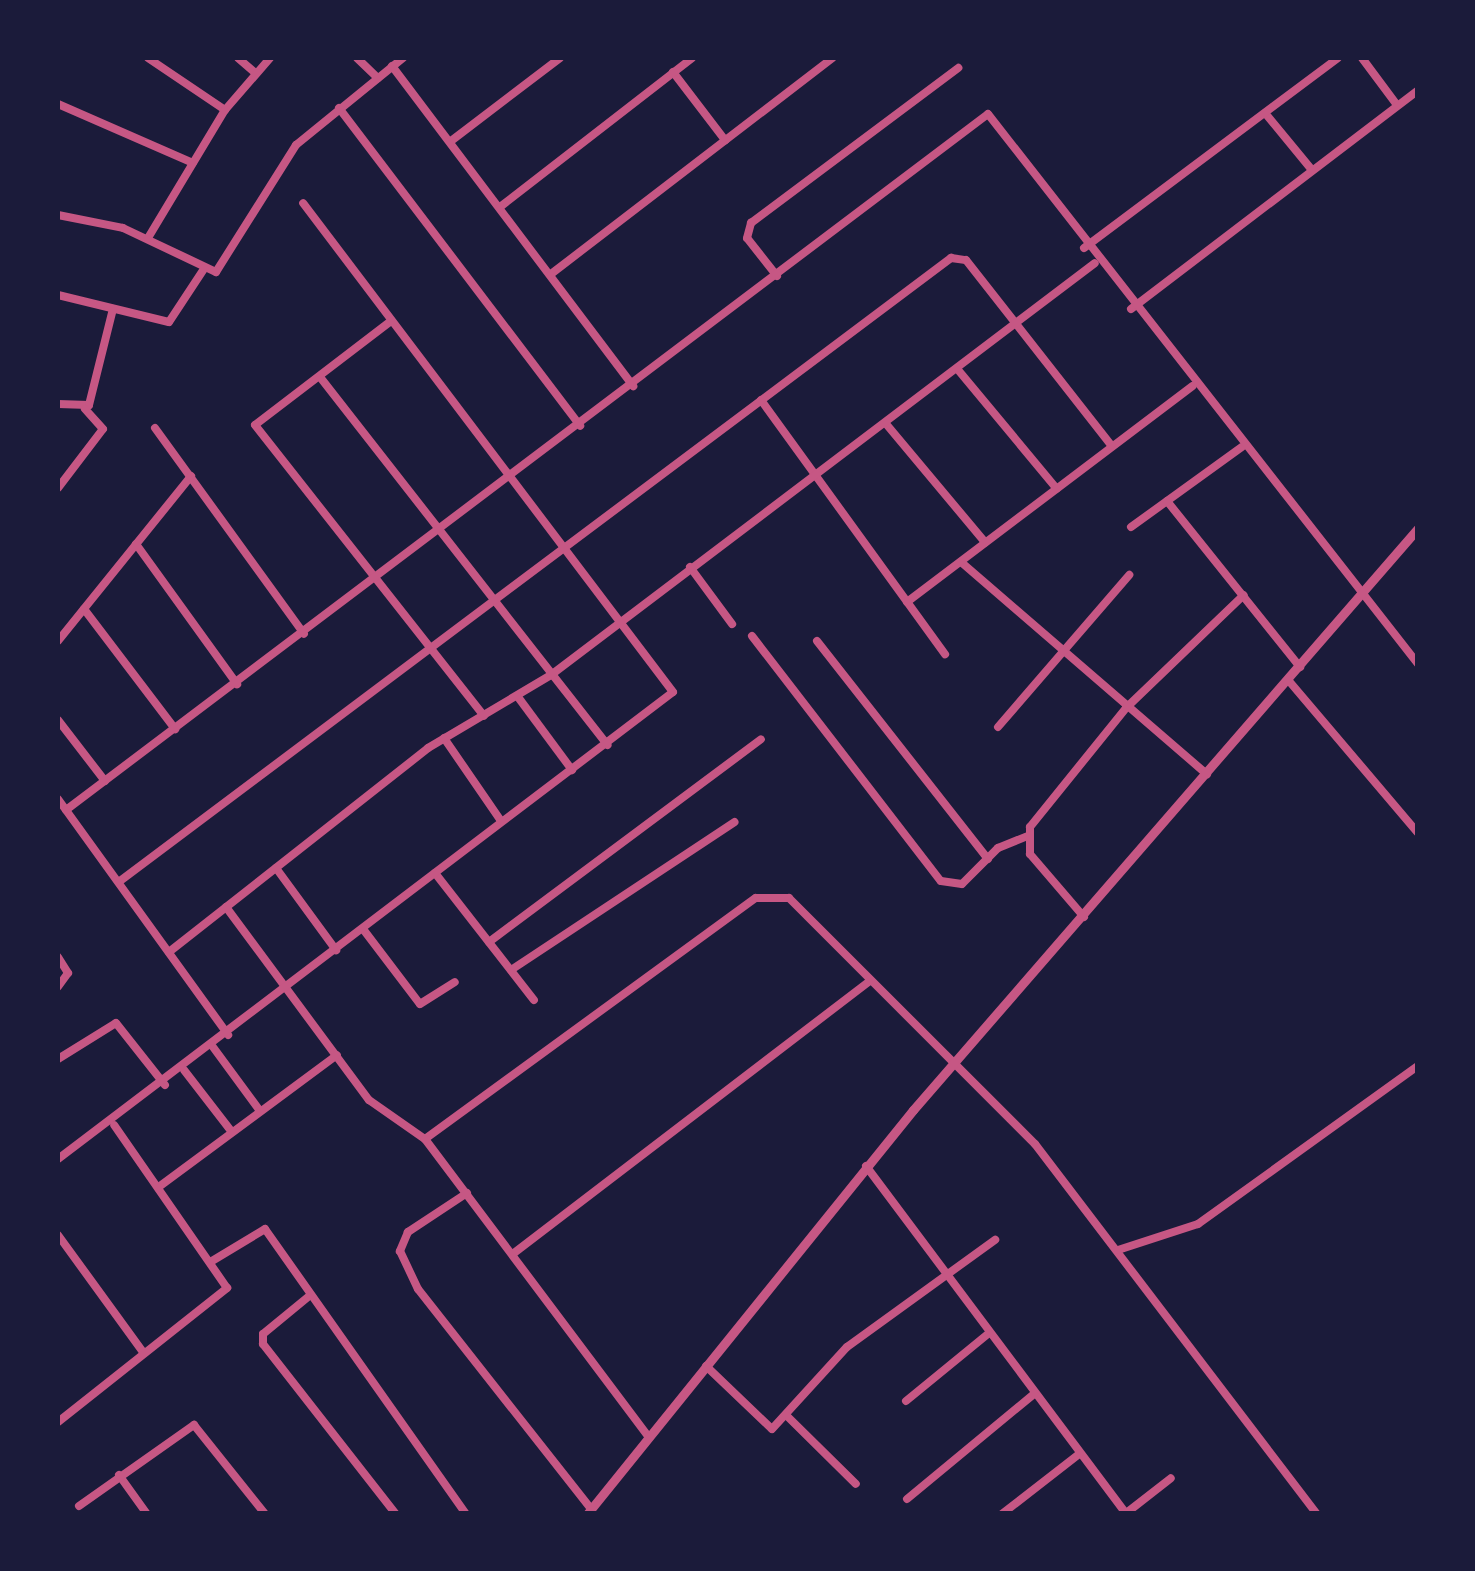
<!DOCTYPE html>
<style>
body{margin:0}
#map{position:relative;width:1475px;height:1571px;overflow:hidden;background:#1b1b3a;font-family:Barlow,sans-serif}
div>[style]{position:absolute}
.minor>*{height:8px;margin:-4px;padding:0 4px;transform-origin:4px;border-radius:4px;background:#c65784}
.tertiary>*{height:9px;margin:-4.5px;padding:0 4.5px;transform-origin:4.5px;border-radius:4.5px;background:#c65784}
span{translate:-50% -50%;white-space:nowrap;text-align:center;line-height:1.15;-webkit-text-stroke:9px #1b1b3a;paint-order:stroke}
.frame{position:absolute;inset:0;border:60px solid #1b1b3a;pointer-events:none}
</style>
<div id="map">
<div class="minor">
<i style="left:148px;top:58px;width:93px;rotate:34deg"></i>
<i style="left:238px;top:58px;width:23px;rotate:41deg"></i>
<i style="left:357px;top:58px;width:29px;rotate:44deg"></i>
<i style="left:1362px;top:58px;width:59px;rotate:53.3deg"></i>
<i style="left:392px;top:66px;width:401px;rotate:53deg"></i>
<i style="left:673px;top:72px;width:86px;rotate:52.6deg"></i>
<i style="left:58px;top:104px;width:147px;rotate:23.6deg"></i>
<i style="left:339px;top:108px;width:399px;rotate:52.8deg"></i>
<i style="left:1265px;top:113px;width:74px;rotate:50.5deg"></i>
<i style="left:451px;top:141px;width:137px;rotate:-37.3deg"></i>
<i style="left:500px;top:207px;width:243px;rotate:-37.8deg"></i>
<i style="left:58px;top:215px;width:66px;rotate:11.3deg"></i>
<i style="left:123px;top:228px;width:103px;rotate:25.3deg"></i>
<i style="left:216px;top:272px;width:150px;rotate:-57.8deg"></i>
<i style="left:296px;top:145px;width:138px;rotate:-39.1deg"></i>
<i style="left:148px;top:238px;width:149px;rotate:-59deg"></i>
<i style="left:225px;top:110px;width:69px;rotate:-49.1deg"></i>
<i style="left:1084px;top:248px;width:317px;rotate:-36.8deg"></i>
<i style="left:551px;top:274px;width:355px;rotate:-37.5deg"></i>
<i style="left:777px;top:276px;width:48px;rotate:-128.3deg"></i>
<i style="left:747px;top:238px;width:16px;rotate:-75deg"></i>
<i style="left:751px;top:223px;width:259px;rotate:-36.8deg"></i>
<i style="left:58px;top:295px;width:114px;rotate:13.7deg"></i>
<i style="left:169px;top:322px;width:64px;rotate:-56.6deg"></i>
<i style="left:1131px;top:309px;width:361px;rotate:-37.3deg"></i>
<i style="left:391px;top:321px;width:171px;rotate:142.6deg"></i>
<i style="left:255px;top:425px;width:370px;rotate:51.8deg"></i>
<i style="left:959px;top:371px;width:153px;rotate:50.3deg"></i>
<i style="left:320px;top:377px;width:467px;rotate:52deg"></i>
<i style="left:761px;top:400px;width:314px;rotate:54.1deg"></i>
<i style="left:58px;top:404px;width:31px;rotate:2deg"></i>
<i style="left:89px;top:405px;width:99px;rotate:-76deg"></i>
<i style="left:887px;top:425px;width:153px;rotate:50.1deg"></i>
<i style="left:155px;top:428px;width:254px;rotate:54.1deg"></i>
<i style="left:58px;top:488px;width:74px;rotate:-52.7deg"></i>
<i style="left:103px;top:429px;width:27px;rotate:-132deg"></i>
<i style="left:1167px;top:501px;width:213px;rotate:51.3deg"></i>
<i style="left:1131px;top:527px;width:137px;rotate:-35.8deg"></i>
<i style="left:136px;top:544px;width:173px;rotate:54.2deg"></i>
<i style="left:961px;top:562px;width:325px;rotate:40.8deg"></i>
<i style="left:690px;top:567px;width:71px;rotate:53.6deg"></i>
<i style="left:907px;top:602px;width:358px;rotate:-37.1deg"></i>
<i style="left:84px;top:609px;width:151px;rotate:52.8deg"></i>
<i style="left:752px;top:636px;width:309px;rotate:52.4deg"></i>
<i style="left:941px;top:881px;width:21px;rotate:8deg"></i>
<i style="left:962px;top:884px;width:51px;rotate:-45deg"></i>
<i style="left:998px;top:848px;width:31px;rotate:-22deg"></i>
<i style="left:58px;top:641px;width:212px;rotate:-51.1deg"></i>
<i style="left:817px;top:641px;width:277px;rotate:51.9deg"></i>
<i style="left:1289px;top:681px;width:199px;rotate:49.7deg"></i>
<i style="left:518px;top:697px;width:91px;rotate:53.5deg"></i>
<i style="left:58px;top:720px;width:77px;rotate:52.4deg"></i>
<i style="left:998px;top:727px;width:201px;rotate:-49.2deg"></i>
<i style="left:444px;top:738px;width:101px;rotate:55.5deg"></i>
<i style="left:58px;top:799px;width:291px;rotate:54.2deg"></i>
<i style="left:66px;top:810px;width:1155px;rotate:-37.05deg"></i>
<i style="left:988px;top:114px;width:698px;rotate:51.98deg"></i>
<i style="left:276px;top:868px;width:102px;rotate:53.8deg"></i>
<i style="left:435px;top:873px;width:161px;rotate:52.1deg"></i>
<i style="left:120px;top:881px;width:1039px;rotate:-36.86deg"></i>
<i style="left:951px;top:258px;width:15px;rotate:8deg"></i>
<i style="left:966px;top:260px;width:235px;rotate:51.9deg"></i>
<i style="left:226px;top:907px;width:240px;rotate:53.5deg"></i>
<i style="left:369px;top:1100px;width:68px;rotate:34.9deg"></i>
<i style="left:425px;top:1139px;width:373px;rotate:53.1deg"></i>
<i style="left:1084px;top:917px;width:83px;rotate:-130.6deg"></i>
<i style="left:1030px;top:854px;width:27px;rotate:-90deg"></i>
<i style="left:1030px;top:827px;width:153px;rotate:-51.1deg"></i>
<i style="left:1126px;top:708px;width:163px;rotate:-43.8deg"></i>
<i style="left:363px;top:929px;width:94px;rotate:52.8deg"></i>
<i style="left:420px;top:1004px;width:41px;rotate:-32.2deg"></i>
<i style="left:489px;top:942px;width:339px;rotate:-36.7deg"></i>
<i style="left:169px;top:952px;width:330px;rotate:-38.2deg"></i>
<i style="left:428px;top:748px;width:143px;rotate:-30.7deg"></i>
<i style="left:551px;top:675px;width:682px;rotate:-37.14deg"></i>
<i style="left:58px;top:957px;width:19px;rotate:58deg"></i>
<i style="left:68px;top:973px;width:17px;rotate:126deg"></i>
<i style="left:511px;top:970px;width:268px;rotate:-33.5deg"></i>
<i style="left:213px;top:1047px;width:79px;rotate:53.7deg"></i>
<i style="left:58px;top:1059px;width:68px;rotate:-31.8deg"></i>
<i style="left:116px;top:1023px;width:79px;rotate:51.7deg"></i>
<i style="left:184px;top:1070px;width:78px;rotate:52.3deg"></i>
<i style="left:425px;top:1139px;width:409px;rotate:-36.1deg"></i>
<i style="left:756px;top:898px;width:33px"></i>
<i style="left:789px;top:898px;width:348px;rotate:45deg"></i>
<i style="left:1035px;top:1144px;width:465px;rotate:52.7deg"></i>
<i style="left:58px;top:1159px;width:772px;rotate:-37.21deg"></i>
<i style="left:673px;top:692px;width:613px;rotate:-127.11deg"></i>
<i style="left:866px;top:1166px;width:434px;rotate:53.2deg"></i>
<i style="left:160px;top:1186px;width:220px;rotate:-36.5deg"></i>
<i style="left:467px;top:1193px;width:71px;rotate:146.5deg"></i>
<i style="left:408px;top:1232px;width:21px;rotate:113deg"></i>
<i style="left:400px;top:1251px;width:42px;rotate:64.7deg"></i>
<i style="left:418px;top:1289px;width:280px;rotate:51.8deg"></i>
<i style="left:58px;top:1235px;width:145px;rotate:54deg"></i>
<i style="left:1118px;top:1250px;width:84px;rotate:-18deg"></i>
<i style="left:1198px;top:1224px;width:271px;rotate:-35.7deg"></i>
<i style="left:514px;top:1253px;width:446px;rotate:-37.4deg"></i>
<i style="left:212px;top:1261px;width:62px;rotate:-31.1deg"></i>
<i style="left:265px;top:1229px;width:349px;rotate:54.8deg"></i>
<i style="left:308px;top:1297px;width:58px;rotate:140.6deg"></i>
<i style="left:263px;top:1334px;width:10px;rotate:90deg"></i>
<i style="left:263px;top:1344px;width:216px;rotate:52deg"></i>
<i style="left:706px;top:1366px;width:91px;rotate:43.7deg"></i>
<i style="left:772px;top:1429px;width:111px;rotate:-47.6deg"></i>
<i style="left:847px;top:1347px;width:183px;rotate:-35.9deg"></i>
<i style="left:906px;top:1401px;width:107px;rotate:-39.3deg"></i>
<i style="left:786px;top:1415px;width:98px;rotate:44.6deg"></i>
<i style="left:58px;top:1422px;width:216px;rotate:-38.4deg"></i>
<i style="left:227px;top:1288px;width:198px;rotate:-124.7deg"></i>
<i style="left:119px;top:1475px;width:48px;rotate:54.3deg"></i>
<i style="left:907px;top:1499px;width:165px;rotate:-39.6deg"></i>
<i style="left:79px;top:1506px;width:141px;rotate:-35.2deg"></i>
<i style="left:194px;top:1425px;width:114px;rotate:51.4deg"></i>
<i style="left:1002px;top:1514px;width:98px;rotate:-37.9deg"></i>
<i style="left:1125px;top:1514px;width:58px;rotate:-38deg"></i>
</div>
<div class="tertiary">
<i style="left:587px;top:1514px;width:519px;rotate:-51.1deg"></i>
<i style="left:913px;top:1110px;width:771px;rotate:-49.05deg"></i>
</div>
<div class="frame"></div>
</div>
